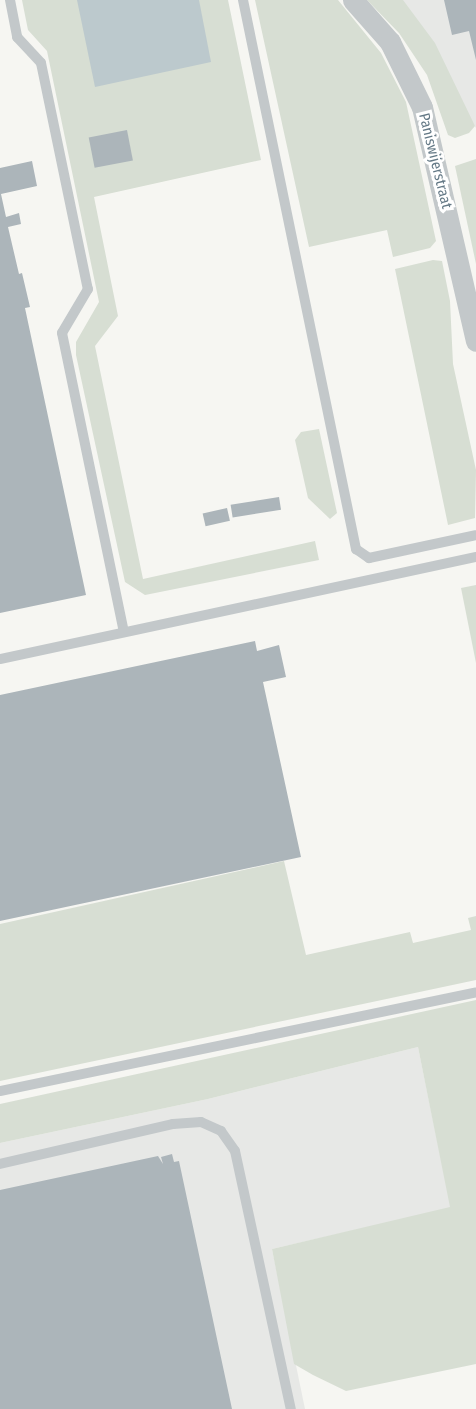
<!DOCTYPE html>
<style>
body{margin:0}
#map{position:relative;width:476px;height:1409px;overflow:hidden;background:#f6f6f2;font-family:"Fira Sans Condensed",sans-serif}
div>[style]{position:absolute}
.built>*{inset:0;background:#e7e8e6}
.green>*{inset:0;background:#d7ded3}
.water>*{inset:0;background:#bcc9cd}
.building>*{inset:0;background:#acb5ba;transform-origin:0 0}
.service>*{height:10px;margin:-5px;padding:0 5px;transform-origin:5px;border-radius:5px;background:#c3c8ca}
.minor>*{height:21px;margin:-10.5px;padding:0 10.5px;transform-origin:10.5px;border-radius:10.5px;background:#c3c8ca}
span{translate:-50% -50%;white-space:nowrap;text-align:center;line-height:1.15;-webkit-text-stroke:6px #fff;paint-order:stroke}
.street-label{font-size:15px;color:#637885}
</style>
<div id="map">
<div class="built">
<i style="clip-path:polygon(387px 0,476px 0,476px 128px,435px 60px)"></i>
<i style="clip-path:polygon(418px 1047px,451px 1208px,272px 1249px,305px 1409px,0 1409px,0 1143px,208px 1099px)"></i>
</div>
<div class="green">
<i style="clip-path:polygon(22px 0,228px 0,261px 160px,94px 197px,118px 316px,95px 346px,143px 579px,315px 541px,319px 560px,145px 595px,125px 582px,76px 355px,76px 342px,99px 302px,47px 51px,28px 30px)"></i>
<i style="clip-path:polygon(255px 0,338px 0,381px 53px,406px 102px,436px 241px,430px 248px,393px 257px,387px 230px,309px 247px)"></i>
<i style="clip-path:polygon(367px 0,403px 0,435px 43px,475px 126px,469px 133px,455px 138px,448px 135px,427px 75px,399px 33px)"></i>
<i style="clip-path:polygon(476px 159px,476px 264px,455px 166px)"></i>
<i style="clip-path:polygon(433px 260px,442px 261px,450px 301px,453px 364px,476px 470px,475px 518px,448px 525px,395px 269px)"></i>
<i style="clip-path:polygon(319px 429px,337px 513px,330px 519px,308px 498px,295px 440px,301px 432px)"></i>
<i style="clip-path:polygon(476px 585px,476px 663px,461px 588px)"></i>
<i style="clip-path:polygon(284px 861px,306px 955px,410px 932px,413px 943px,471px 930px,468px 918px,476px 916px,476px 980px,0 1081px,0 924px)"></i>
<i style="clip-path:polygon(476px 1000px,476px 1364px,346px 1391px,313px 1375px,294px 1364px,272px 1249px,450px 1207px,418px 1047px,208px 1099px,0 1143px,0 1104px)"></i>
</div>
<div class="water">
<i style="clip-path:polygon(77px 0,199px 0,211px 62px,95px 87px)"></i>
</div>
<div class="building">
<i style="clip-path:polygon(444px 0,476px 0,476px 60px,469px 31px,452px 35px)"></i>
<i style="left:127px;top:130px;width:31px;height:39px;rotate:79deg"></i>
<i style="clip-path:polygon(32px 161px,37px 186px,1px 194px,6px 217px,19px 213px,21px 224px,8px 227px,19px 274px,22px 273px,30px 307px,25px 308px,86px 595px,0 613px,0 168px)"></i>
<i style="left:279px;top:497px;width:13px;height:49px;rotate:81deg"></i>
<i style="left:227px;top:508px;width:13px;height:25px;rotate:77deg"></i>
<i style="clip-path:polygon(255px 641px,257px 651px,279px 645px,286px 677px,263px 682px,301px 857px,0 921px,0 695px)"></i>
<i style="clip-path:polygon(172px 1154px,174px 1162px,179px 1161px,232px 1409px,0 1409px,0 1190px,158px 1156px,163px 1164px,161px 1157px)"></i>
</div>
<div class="service">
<i style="left:10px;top:0;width:38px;rotate:79deg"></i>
<i style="left:17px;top:37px;width:35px;rotate:47deg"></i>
<i style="left:41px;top:63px;width:231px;rotate:78.3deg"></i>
<i style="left:88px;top:289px;width:51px;rotate:120.6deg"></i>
<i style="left:62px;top:333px;width:305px;rotate:78.3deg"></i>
<i style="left:243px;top:0;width:561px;rotate:78.37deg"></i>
<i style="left:356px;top:549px;width:16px;rotate:35deg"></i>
<i style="left:369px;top:558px;width:109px;rotate:-12.1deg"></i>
<i style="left:0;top:659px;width:487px;rotate:-12.1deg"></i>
<i style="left:0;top:1091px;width:486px;rotate:-11.7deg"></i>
<i style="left:0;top:1164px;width:178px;rotate:-13deg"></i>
<i style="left:173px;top:1124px;width:28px;rotate:-4deg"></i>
<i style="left:201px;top:1122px;width:22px;rotate:24deg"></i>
<i style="left:221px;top:1131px;width:24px;rotate:55deg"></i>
<i style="left:235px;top:1151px;width:264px;rotate:77.8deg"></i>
</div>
<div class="minor">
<i style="left:353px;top:0;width:56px;rotate:48.6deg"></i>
<i style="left:390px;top:42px;width:72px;rotate:63.8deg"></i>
<i style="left:422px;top:107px;width:240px;rotate:77deg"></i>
</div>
<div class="street-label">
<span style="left:435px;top:161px;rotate:76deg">Paniswijerstraat</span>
</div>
</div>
